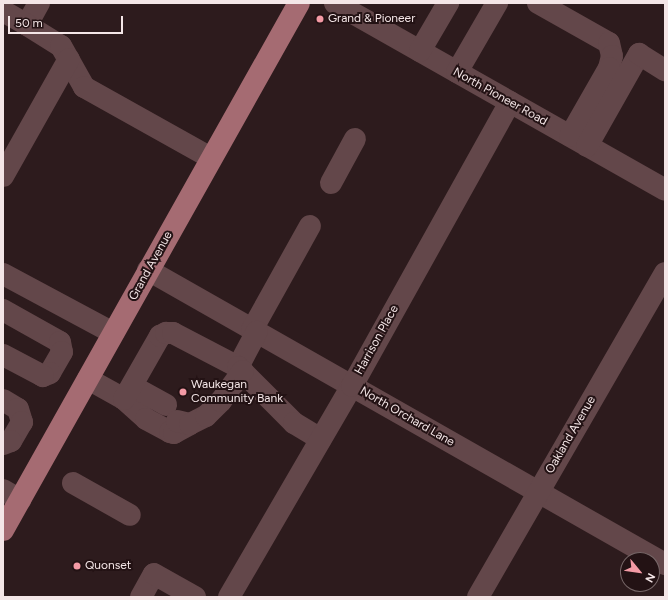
<!DOCTYPE html>
<style>
body{margin:0}
#map{position:relative;width:668px;height:600px;overflow:hidden;background:#2d1b1d;font-family:Figtree,sans-serif}
div>[style]{position:absolute}
.minor>*{height:22px;margin:-11px;padding:0 11px;transform-origin:11px;border-radius:11px;background:#63474a}
.major>*{height:22px;margin:-11px;padding:0 11px;transform-origin:11px;border-radius:11px;background:#a56b72}
.dots>*{width:11px;height:11px;translate:-50% -50%;box-sizing:border-box;border:2px solid #231214;border-radius:50%}
span{translate:-50% -50%;white-space:nowrap;text-align:center;line-height:1.15;-webkit-text-stroke:4px #231214;paint-order:stroke}
.poi-label{font-size:12px;color:#f4e6e7}
.left{translate:0 -50%;text-align:left}
.street-label{font-size:12px;color:#f4e6e7}
.frame{position:absolute;inset:0;border:4px solid #f4e6e7;pointer-events:none}
.north{position:absolute;left:620px;top:552px;width:40px;height:40px;box-sizing:border-box;background:#231214;border:1px solid #776768;border-radius:50%;rotate:119deg;font-size:11px;font-weight:700;line-height:16px;text-align:center;color:#f4e6e7}
.north::after{content:'';display:block;margin:auto;width:14px;height:18px;background:#f49aa5;clip-path:polygon(50% 0,100% 100%,50% 72%,0 100%)}
.scale{position:absolute;left:8px;top:16px;width:115px;height:18px;box-sizing:border-box;border:2px solid #f4e6e7;border-top:0;padding-left:5px;font-size:12px;line-height:14px;white-space:nowrap;color:#f4e6e7;-webkit-text-stroke:3px #231214;paint-order:stroke}
</style>
<div id="map">
<div class="minor">
<i style="left:39px;top:3px;width:25px;rotate:119deg"></i>
<i style="left:27px;top:25px;width:40px;rotate:32deg"></i>
<i style="left:61px;top:46px;width:47px;rotate:60.7deg"></i>
<i style="left:84px;top:87px;width:145px;rotate:29.2deg"></i>
<i style="left:335px;top:3px;width:379px;rotate:29.5deg"></i>
<i style="left:538px;top:3px;width:81px;rotate:29.4deg"></i>
<i style="left:609px;top:43px;width:13px;rotate:77deg"></i>
<i style="left:612px;top:56px;width:12px;rotate:104deg"></i>
<i style="left:609px;top:68px;width:78px;rotate:119.8deg"></i>
<i style="left:3px;top:11px;width:28px;rotate:30deg"></i>
<i style="left:420px;top:51px;width:56px;rotate:-59.7deg"></i>
<i style="left:457px;top:72px;width:80px;rotate:-59.9deg"></i>
<i style="left:587px;top:146px;width:106px;rotate:-60.5deg"></i>
<i style="left:639px;top:54px;width:31px;rotate:32deg"></i>
<i style="left:3px;top:176px;width:134px;rotate:-60.6deg"></i>
<i style="left:331px;top:183px;width:50px;rotate:-61.4deg"></i>
<i style="left:148px;top:270px;width:595px;rotate:29.63deg"></i>
<i style="left:3px;top:274px;width:125px;rotate:28.2deg"></i>
<i style="left:3px;top:310px;width:65px;rotate:29.3deg"></i>
<i style="left:60px;top:342px;width:10px;rotate:79deg"></i>
<i style="left:62px;top:352px;width:24px;rotate:120deg"></i>
<i style="left:50px;top:373px;width:8px;rotate:157deg"></i>
<i style="left:43px;top:376px;width:45px;rotate:-152.3deg"></i>
<i style="left:252px;top:330px;width:119px;rotate:-60.9deg"></i>
<i style="left:238px;top:367px;width:40px;rotate:-62deg"></i>
<i style="left:88px;top:379px;width:41px;rotate:29.1deg"></i>
<i style="left:124px;top:399px;width:30px;rotate:42deg"></i>
<i style="left:146px;top:419px;width:27px;rotate:28deg"></i>
<i style="left:170px;top:432px;width:4px;rotate:14deg"></i>
<i style="left:174px;top:433px;width:18px;rotate:-29deg"></i>
<i style="left:132px;top:386px;width:39px;rotate:29deg"></i>
<i style="left:124px;top:399px;width:73px;rotate:-60.3deg"></i>
<i style="left:160px;top:336px;width:7px;rotate:-27deg"></i>
<i style="left:166px;top:333px;width:7px"></i>
<i style="left:173px;top:333px;width:73px;rotate:27.6deg"></i>
<i style="left:238px;top:367px;width:79px;rotate:45deg"></i>
<i style="left:294px;top:423px;width:31px;rotate:31deg"></i>
<i style="left:3px;top:400px;width:17px;rotate:31deg"></i>
<i style="left:18px;top:409px;width:14px;rotate:73deg"></i>
<i style="left:22px;top:422px;width:22px;rotate:120deg"></i>
<i style="left:11px;top:441px;width:9px;rotate:159deg"></i>
<i style="left:177px;top:421px;width:13px;rotate:13deg"></i>
<i style="left:190px;top:424px;width:18px;rotate:-27deg"></i>
<i style="left:206px;top:416px;width:21px;rotate:-45deg"></i>
<i style="left:221px;top:401px;width:37px;rotate:-54deg"></i>
<i style="left:73px;top:483px;width:65px;rotate:29.3deg"></i>
<i style="left:3px;top:490px;width:20px;rotate:30deg"></i>
<i style="left:141px;top:597px;width:26px;rotate:-61deg"></i>
<i style="left:154px;top:574px;width:47px;rotate:29.3deg"></i>
<i style="left:229px;top:597px;width:244px;rotate:-59.8deg"></i>
<i style="left:352px;top:386px;width:325px;rotate:-60.9deg"></i>
<i style="left:478px;top:597px;width:374px;rotate:-60deg"></i>
</div>
<div class="major">
<i style="left:3px;top:530px;width:604px;rotate:-60.68deg"></i>
</div>
<div class="dots">
<i style="left:320px;top:19px;background:#f49aa5"></i>
<i style="left:183px;top:392px;background:#f49aa5"></i>
<i style="left:77px;top:566px;background:#f49aa5"></i>
</div>
<div class="poi-label">
<span class="left" style="left:328px;top:19px">Grand &amp; Pioneer</span>
<span class="left" style="left:191px;top:392px">Waukegan<br>Community Bank</span>
<span class="left" style="left:85px;top:566px">Quonset</span>
</div>
<div class="street-label">
<span style="left:500px;top:97px;rotate:29deg">North Pioneer Road</span>
<span style="left:151px;top:266px;rotate:-61deg">Grand Avenue</span>
<span style="left:377px;top:340px;rotate:-61deg">Harrison Place</span>
<span style="left:407px;top:417px;rotate:30deg">North Orchard Lane</span>
<span style="left:571px;top:435px;rotate:-60deg">Oakland Avenue</span>
</div>
<div class="frame"></div>
<div class="north">N</div>
<div class="scale">50 m</div>
</div>
